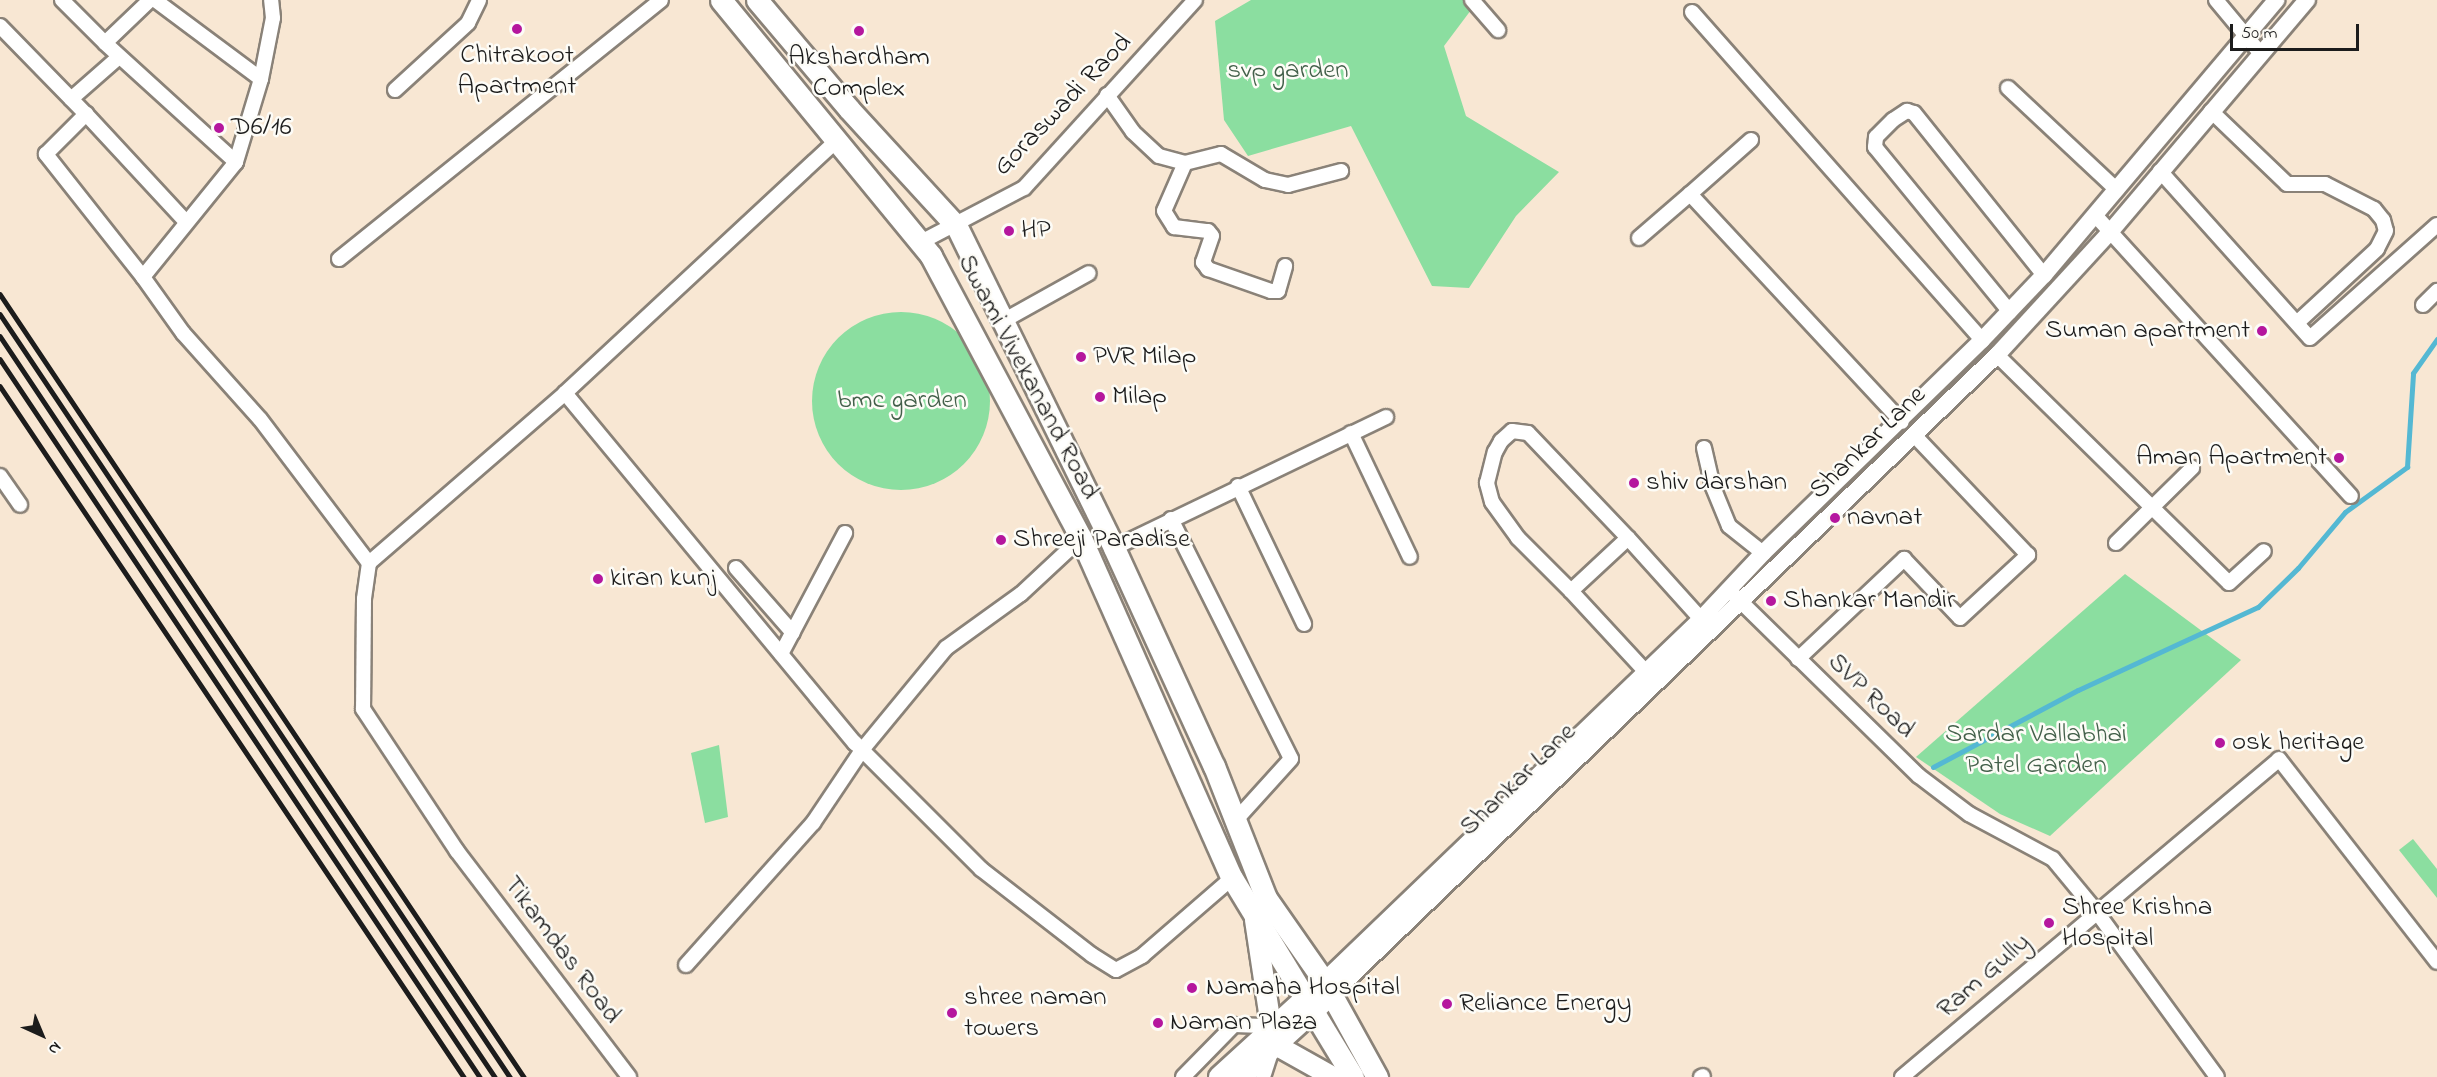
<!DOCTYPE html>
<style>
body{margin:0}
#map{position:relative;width:2437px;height:1077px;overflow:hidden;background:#f8e7d3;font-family:"Indie Flower",sans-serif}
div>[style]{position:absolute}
.green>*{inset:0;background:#8bdea0}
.round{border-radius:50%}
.stream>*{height:5px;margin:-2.5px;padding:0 2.5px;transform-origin:2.5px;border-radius:2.5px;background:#54b8d3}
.roads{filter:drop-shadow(2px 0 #8a8278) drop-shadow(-2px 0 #8a8278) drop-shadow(0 2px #8a8278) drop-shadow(0 -2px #8a8278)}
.minor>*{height:14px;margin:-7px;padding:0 7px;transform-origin:7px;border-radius:7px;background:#fff}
.tertiary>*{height:16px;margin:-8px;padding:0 8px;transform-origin:8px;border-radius:8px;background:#fff}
.secondary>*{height:20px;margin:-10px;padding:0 10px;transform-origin:10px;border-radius:10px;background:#fff}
.primary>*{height:21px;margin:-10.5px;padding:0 10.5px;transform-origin:10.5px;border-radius:10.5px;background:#fff}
.rail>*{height:4.5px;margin:-2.25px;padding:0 2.25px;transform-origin:2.25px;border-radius:2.25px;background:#1c1c1c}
.dots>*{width:16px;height:16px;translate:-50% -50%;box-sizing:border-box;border:3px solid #fdfcf7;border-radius:50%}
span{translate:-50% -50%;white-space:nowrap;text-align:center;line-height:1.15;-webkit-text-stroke:5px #fdfcf7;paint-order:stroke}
.poi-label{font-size:27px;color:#1c1c1c}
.left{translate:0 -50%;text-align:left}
.right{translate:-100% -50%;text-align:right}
.park-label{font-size:27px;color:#43604a}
.street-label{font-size:27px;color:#1c1c1c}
.north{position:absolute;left:12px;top:1005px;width:60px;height:60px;-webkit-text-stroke:4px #fdfcf7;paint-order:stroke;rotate:136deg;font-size:16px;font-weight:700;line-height:24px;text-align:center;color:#1c1c1c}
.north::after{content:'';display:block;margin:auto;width:21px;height:27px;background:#1c1c1c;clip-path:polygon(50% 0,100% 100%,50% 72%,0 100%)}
.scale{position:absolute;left:2230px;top:24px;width:129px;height:27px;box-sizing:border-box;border:3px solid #1c1c1c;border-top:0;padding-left:8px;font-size:18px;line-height:21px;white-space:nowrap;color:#1c1c1c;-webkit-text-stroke:4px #fdfcf7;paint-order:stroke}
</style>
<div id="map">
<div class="green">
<i style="clip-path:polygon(1251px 0,1468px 0,1474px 6px,1444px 46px,1466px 116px,1559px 172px,1516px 216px,1469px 288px,1432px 286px,1351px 126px,1248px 156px,1224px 120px,1215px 21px)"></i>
<i class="round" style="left:812px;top:312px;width:178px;height:178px"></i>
<i style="clip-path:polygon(2125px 574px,2241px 660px,2050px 836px,2000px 814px,1916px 757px)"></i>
<i style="clip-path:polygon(719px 745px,728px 817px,705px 823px,691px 753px)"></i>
<i style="clip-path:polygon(2413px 839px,2437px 869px,2437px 898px,2399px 850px)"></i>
</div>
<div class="stream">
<i style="left:1933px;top:767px;width:164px;rotate:-28deg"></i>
<i style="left:2078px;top:690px;width:198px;rotate:-24.8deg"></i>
<i style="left:2258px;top:607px;width:56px;rotate:-44.3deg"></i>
<i style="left:2298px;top:568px;width:73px;rotate:-50deg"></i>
<i style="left:2345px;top:512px;width:77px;rotate:-36deg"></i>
<i style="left:2407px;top:467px;width:94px;rotate:-86.3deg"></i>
<i style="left:2413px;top:373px;width:42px;rotate:-54.8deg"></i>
</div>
<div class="roads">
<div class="minor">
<i style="left:62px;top:0;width:61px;rotate:45deg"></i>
<i style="left:150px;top:0;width:62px;rotate:136.3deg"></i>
<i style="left:105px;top:43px;width:177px;rotate:42.3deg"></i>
<i style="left:155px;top:0;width:132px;rotate:36.7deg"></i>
<i style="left:261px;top:79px;width:87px;rotate:106.8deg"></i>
<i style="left:236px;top:162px;width:148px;rotate:129deg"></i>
<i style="left:143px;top:277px;width:69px;rotate:54.5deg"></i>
<i style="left:183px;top:333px;width:115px;rotate:48.2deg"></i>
<i style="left:260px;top:419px;width:181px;rotate:52.9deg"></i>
<i style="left:369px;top:563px;width:259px;rotate:-40.9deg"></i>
<i style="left:565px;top:393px;width:370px;rotate:-42.9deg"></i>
<i style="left:1472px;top:0;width:40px;rotate:49deg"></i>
<i style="left:2216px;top:0;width:70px;rotate:50.2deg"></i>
<i style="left:1692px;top:12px;width:438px;rotate:48.5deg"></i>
<i style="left:0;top:26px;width:123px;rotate:45.7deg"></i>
<i style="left:261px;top:79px;width:62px;rotate:-78.9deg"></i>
<i style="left:273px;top:18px;width:18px;rotate:-96deg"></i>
<i style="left:2008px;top:88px;width:149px;rotate:43.1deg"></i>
<i style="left:395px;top:90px;width:99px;rotate:-42.5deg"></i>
<i style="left:468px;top:23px;width:25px;rotate:-64deg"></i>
<i style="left:1107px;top:95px;width:45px;rotate:54.9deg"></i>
<i style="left:1133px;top:132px;width:35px;rotate:43deg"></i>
<i style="left:1159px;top:156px;width:27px;rotate:15deg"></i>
<i style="left:1185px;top:163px;width:37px;rotate:-14deg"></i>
<i style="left:1221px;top:154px;width:51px;rotate:30.6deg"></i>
<i style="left:1265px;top:180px;width:24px;rotate:12deg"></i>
<i style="left:1288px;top:185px;width:55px;rotate:-14.8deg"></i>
<i style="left:71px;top:99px;width:64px;rotate:-41.2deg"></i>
<i style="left:2211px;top:111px;width:105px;rotate:43.8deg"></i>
<i style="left:2287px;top:184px;width:38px"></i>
<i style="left:2325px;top:184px;width:55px;rotate:27deg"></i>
<i style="left:2374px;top:209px;width:14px;rotate:51deg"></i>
<i style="left:2383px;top:220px;width:11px;rotate:75deg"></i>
<i style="left:2386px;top:231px;width:20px;rotate:117deg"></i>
<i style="left:2377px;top:249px;width:108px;rotate:137.3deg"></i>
<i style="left:1751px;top:140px;width:81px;rotate:138.5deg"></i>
<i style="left:1690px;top:194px;width:311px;rotate:47.1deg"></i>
<i style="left:1185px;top:163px;width:52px;rotate:113.6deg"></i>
<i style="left:1164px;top:211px;width:19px;rotate:58deg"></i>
<i style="left:1174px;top:227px;width:34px;rotate:7deg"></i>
<i style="left:1208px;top:231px;width:6px;rotate:51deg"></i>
<i style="left:1212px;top:236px;width:28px;rotate:109deg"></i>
<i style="left:1203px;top:262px;width:9px;rotate:54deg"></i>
<i style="left:1208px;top:269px;width:67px;rotate:19.2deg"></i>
<i style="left:1271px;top:291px;width:7px"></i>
<i style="left:1278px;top:291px;width:26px;rotate:-74deg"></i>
<i style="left:2160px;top:171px;width:224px;rotate:48.1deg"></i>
<i style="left:2310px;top:338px;width:170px;rotate:-41.7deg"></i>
<i style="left:2095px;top:215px;width:380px;rotate:47.7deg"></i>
<i style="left:1639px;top:238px;width:67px;rotate:-40.8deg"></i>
<i style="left:921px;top:242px;width:116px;rotate:-27.7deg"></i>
<i style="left:1024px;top:188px;width:254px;rotate:-47.7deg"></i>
<i style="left:339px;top:259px;width:413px;rotate:-38.8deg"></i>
<i style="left:143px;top:277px;width:157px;rotate:-128.3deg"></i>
<i style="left:46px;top:154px;width:57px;rotate:-45deg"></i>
<i style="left:86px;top:114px;width:147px;rotate:47.2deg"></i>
<i style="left:2423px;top:305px;width:20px;rotate:-45deg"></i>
<i style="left:2010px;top:312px;width:213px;rotate:-129.3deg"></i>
<i style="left:1875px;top:147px;width:10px;rotate:-84deg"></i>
<i style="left:1876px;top:137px;width:24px;rotate:-45deg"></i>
<i style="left:1893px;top:120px;width:17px;rotate:-33deg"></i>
<i style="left:1907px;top:111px;width:7px;rotate:16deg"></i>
<i style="left:1914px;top:113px;width:208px;rotate:51.3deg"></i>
<i style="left:1003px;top:321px;width:98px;rotate:-29.2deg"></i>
<i style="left:1997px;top:355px;width:325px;rotate:44.5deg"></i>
<i style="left:2229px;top:583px;width:47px;rotate:-42.4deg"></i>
<i style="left:565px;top:393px;width:455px;rotate:50.4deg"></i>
<i style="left:855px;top:743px;width:178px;rotate:45deg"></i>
<i style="left:981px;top:869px;width:140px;rotate:37.8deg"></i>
<i style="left:1092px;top:955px;width:28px;rotate:32deg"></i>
<i style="left:1116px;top:970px;width:30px;rotate:-28deg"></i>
<i style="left:1142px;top:956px;width:119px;rotate:-40.9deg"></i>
<i style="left:1351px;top:433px;width:137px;rotate:64.6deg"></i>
<i style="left:1704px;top:448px;width:40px;rotate:77deg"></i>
<i style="left:1713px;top:487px;width:42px;rotate:67.7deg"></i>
<i style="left:1729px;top:526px;width:43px;rotate:38.5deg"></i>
<i style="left:0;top:476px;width:35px;rotate:55deg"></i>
<i style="left:1238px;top:486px;width:153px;rotate:64.4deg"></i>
<i style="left:1171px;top:519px;width:268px;rotate:63.4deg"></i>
<i style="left:1291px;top:759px;width:85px;rotate:132.1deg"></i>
<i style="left:1628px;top:538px;width:78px;rotate:137.1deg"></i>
<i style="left:1571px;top:591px;width:75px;rotate:-135deg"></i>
<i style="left:1518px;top:538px;width:44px;rotate:-125.8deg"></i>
<i style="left:1492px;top:502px;width:20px;rotate:-105deg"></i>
<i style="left:1487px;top:483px;width:32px;rotate:-76deg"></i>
<i style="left:1495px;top:452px;width:13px;rotate:-61deg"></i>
<i style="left:1501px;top:441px;width:15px;rotate:-42deg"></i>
<i style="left:1512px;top:431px;width:16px;rotate:7deg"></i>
<i style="left:1528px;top:433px;width:145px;rotate:46.4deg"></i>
<i style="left:1628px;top:538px;width:109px;rotate:48deg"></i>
<i style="left:2116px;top:543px;width:107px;rotate:-44.6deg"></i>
<i style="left:1114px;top:548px;width:302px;rotate:-25.7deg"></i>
<i style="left:369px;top:563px;width:36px;rotate:98deg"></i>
<i style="left:364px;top:599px;width:110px;rotate:90.5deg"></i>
<i style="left:363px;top:709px;width:170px;rotate:56.5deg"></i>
<i style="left:457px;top:851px;width:284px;rotate:52.7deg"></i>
<i style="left:736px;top:568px;width:86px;rotate:48.8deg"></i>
<i style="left:1571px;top:591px;width:110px;rotate:47.2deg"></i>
<i style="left:1733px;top:594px;width:260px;rotate:44.4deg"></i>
<i style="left:1919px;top:776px;width:63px;rotate:37.2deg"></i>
<i style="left:1969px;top:814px;width:95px;rotate:28.2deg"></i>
<i style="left:2053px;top:859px;width:67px;rotate:50.4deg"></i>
<i style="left:2096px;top:911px;width:205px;rotate:53.9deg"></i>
<i style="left:781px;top:654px;width:137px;rotate:-62.1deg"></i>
<i style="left:1798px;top:659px;width:146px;rotate:-43.3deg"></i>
<i style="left:1904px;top:559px;width:81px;rotate:46.5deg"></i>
<i style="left:1960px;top:618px;width:93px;rotate:-42.8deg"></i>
<i style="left:2028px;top:555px;width:166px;rotate:-133.5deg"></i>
<i style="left:686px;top:965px;width:191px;rotate:-48.2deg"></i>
<i style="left:813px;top:823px;width:88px;rotate:-56.1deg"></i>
<i style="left:862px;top:750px;width:132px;rotate:-50.5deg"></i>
<i style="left:946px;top:648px;width:92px;rotate:-35.8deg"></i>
<i style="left:1021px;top:594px;width:82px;rotate:-43deg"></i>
<i style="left:1183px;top:1077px;width:73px;rotate:-45.6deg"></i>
<i style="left:1234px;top:1025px;width:37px;rotate:2deg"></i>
<i style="left:1263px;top:1077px;width:29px;rotate:-72deg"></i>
<i style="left:1701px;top:1077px;width:2px;rotate:-27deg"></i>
<i style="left:1902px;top:1077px;width:493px;rotate:-40.1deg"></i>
<i style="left:2279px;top:759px;width:257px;rotate:52.1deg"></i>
</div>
<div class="tertiary">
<i style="left:1324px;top:981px;width:523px;rotate:-43.84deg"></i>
<i style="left:1701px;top:619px;width:91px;rotate:-46.8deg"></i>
<i style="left:1763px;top:553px;width:305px;rotate:-44.2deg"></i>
<i style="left:1982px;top:340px;width:90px;rotate:-46.4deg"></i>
<i style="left:2044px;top:275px;width:360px;rotate:-49.8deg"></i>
<i style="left:1331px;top:995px;width:924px;rotate:-43.86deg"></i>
<i style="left:1997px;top:355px;width:168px;rotate:-47.4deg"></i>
<i style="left:2111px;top:231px;width:303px;rotate:-49.7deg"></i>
</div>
<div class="secondary">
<i style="left:1255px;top:920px;width:107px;rotate:81.4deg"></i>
<i style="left:1274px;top:1044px;width:68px;rotate:29.2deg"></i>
<i style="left:1219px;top:1077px;width:142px;rotate:-42.4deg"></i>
<i style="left:1241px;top:1077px;width:122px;rotate:-42.3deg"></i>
</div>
<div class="primary">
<i style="left:721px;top:0;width:331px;rotate:50.6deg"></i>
<i style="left:931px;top:256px;width:319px;rotate:62deg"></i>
<i style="left:1081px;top:538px;width:372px;rotate:66.1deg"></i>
<i style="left:1232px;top:878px;width:233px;rotate:58.7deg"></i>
<i style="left:757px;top:0;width:143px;rotate:49.8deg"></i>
<i style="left:849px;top:109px;width:160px;rotate:47.5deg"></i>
<i style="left:957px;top:227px;width:357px;rotate:63.9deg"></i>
<i style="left:1114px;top:548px;width:240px;rotate:65.4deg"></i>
<i style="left:1214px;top:766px;width:142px;rotate:68.5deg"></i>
<i style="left:1266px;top:898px;width:101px;rotate:55.1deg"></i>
<i style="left:1324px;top:981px;width:110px;rotate:61.1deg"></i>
</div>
</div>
<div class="rail">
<i style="left:0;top:294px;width:942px;rotate:56.21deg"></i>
<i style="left:0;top:314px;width:918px;rotate:56.24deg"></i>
<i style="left:0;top:336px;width:891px;rotate:56.26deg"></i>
<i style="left:0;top:359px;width:864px;rotate:56.24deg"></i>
<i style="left:0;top:386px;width:832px;rotate:56.12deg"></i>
</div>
<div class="dots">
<i style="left:517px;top:29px;background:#b5179e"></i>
<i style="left:859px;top:31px;background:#b5179e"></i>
<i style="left:219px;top:128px;background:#b5179e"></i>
<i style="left:1009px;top:231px;background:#b5179e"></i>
<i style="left:2262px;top:331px;background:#b5179e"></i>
<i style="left:1081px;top:357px;background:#b5179e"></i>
<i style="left:1100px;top:397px;background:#b5179e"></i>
<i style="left:2339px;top:458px;background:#b5179e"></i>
<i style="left:1634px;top:483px;background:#b5179e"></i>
<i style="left:1835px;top:518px;background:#b5179e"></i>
<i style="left:1001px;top:540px;background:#b5179e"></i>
<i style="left:598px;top:579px;background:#b5179e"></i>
<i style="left:1771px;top:601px;background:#b5179e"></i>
<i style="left:2220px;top:743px;background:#b5179e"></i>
<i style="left:2049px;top:923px;background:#b5179e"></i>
<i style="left:1192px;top:988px;background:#b5179e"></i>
<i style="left:1447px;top:1004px;background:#b5179e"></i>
<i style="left:952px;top:1013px;background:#b5179e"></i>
<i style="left:1158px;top:1023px;background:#b5179e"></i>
</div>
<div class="poi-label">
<span style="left:517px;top:71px">Chitrakoot<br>Apartment</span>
<span style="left:859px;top:73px">Akshardham<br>Complex</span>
<span class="left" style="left:231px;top:128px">D6/16</span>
<span class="left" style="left:1021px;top:231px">HP</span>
<span class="right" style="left:2250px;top:331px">Suman apartment</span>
<span class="left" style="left:1093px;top:357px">PVR Milap</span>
<span class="left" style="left:1112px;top:397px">Milap</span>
<span class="right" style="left:2327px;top:458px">Aman Apartment</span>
<span class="left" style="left:1646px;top:483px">shiv darshan</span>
<span class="left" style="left:1847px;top:518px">navnat</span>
<span class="left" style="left:1013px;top:540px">Shreeji Paradise</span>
<span class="left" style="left:610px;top:579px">kiran kunj</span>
<span class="left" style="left:1783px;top:601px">Shankar Mandir</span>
<span class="left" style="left:2232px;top:743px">osk heritage</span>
<span class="left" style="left:2062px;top:923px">Shree Krishna<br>Hospital</span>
<span class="left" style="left:1206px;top:988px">Namaha Hospital</span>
<span class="left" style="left:964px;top:1013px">shree naman<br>towers</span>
<span class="left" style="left:1459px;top:1004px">Reliance Energy</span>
<span class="left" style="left:1170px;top:1023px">Naman Plaza</span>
</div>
<div class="park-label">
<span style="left:1288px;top:71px">svp garden</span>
<span style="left:902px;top:401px">bmc garden</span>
<span style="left:2036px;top:750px">Sardar Vallabhai<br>Patel Garden</span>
</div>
<div class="street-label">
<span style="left:1063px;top:105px;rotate:-46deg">Goraswadi Raod</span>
<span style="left:1028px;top:377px;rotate:62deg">Swami Vivekanand Road</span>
<span style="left:1868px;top:443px;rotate:-44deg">Shankar Lane</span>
<span style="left:1871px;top:696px;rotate:44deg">SVP Road</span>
<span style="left:1518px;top:780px;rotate:-44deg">Shankar Lane</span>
<span style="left:562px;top:950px;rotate:53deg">Tikamdas Road</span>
<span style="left:1984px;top:976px;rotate:-41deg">Ram Gully</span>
</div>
<div class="north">N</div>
<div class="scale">50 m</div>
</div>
